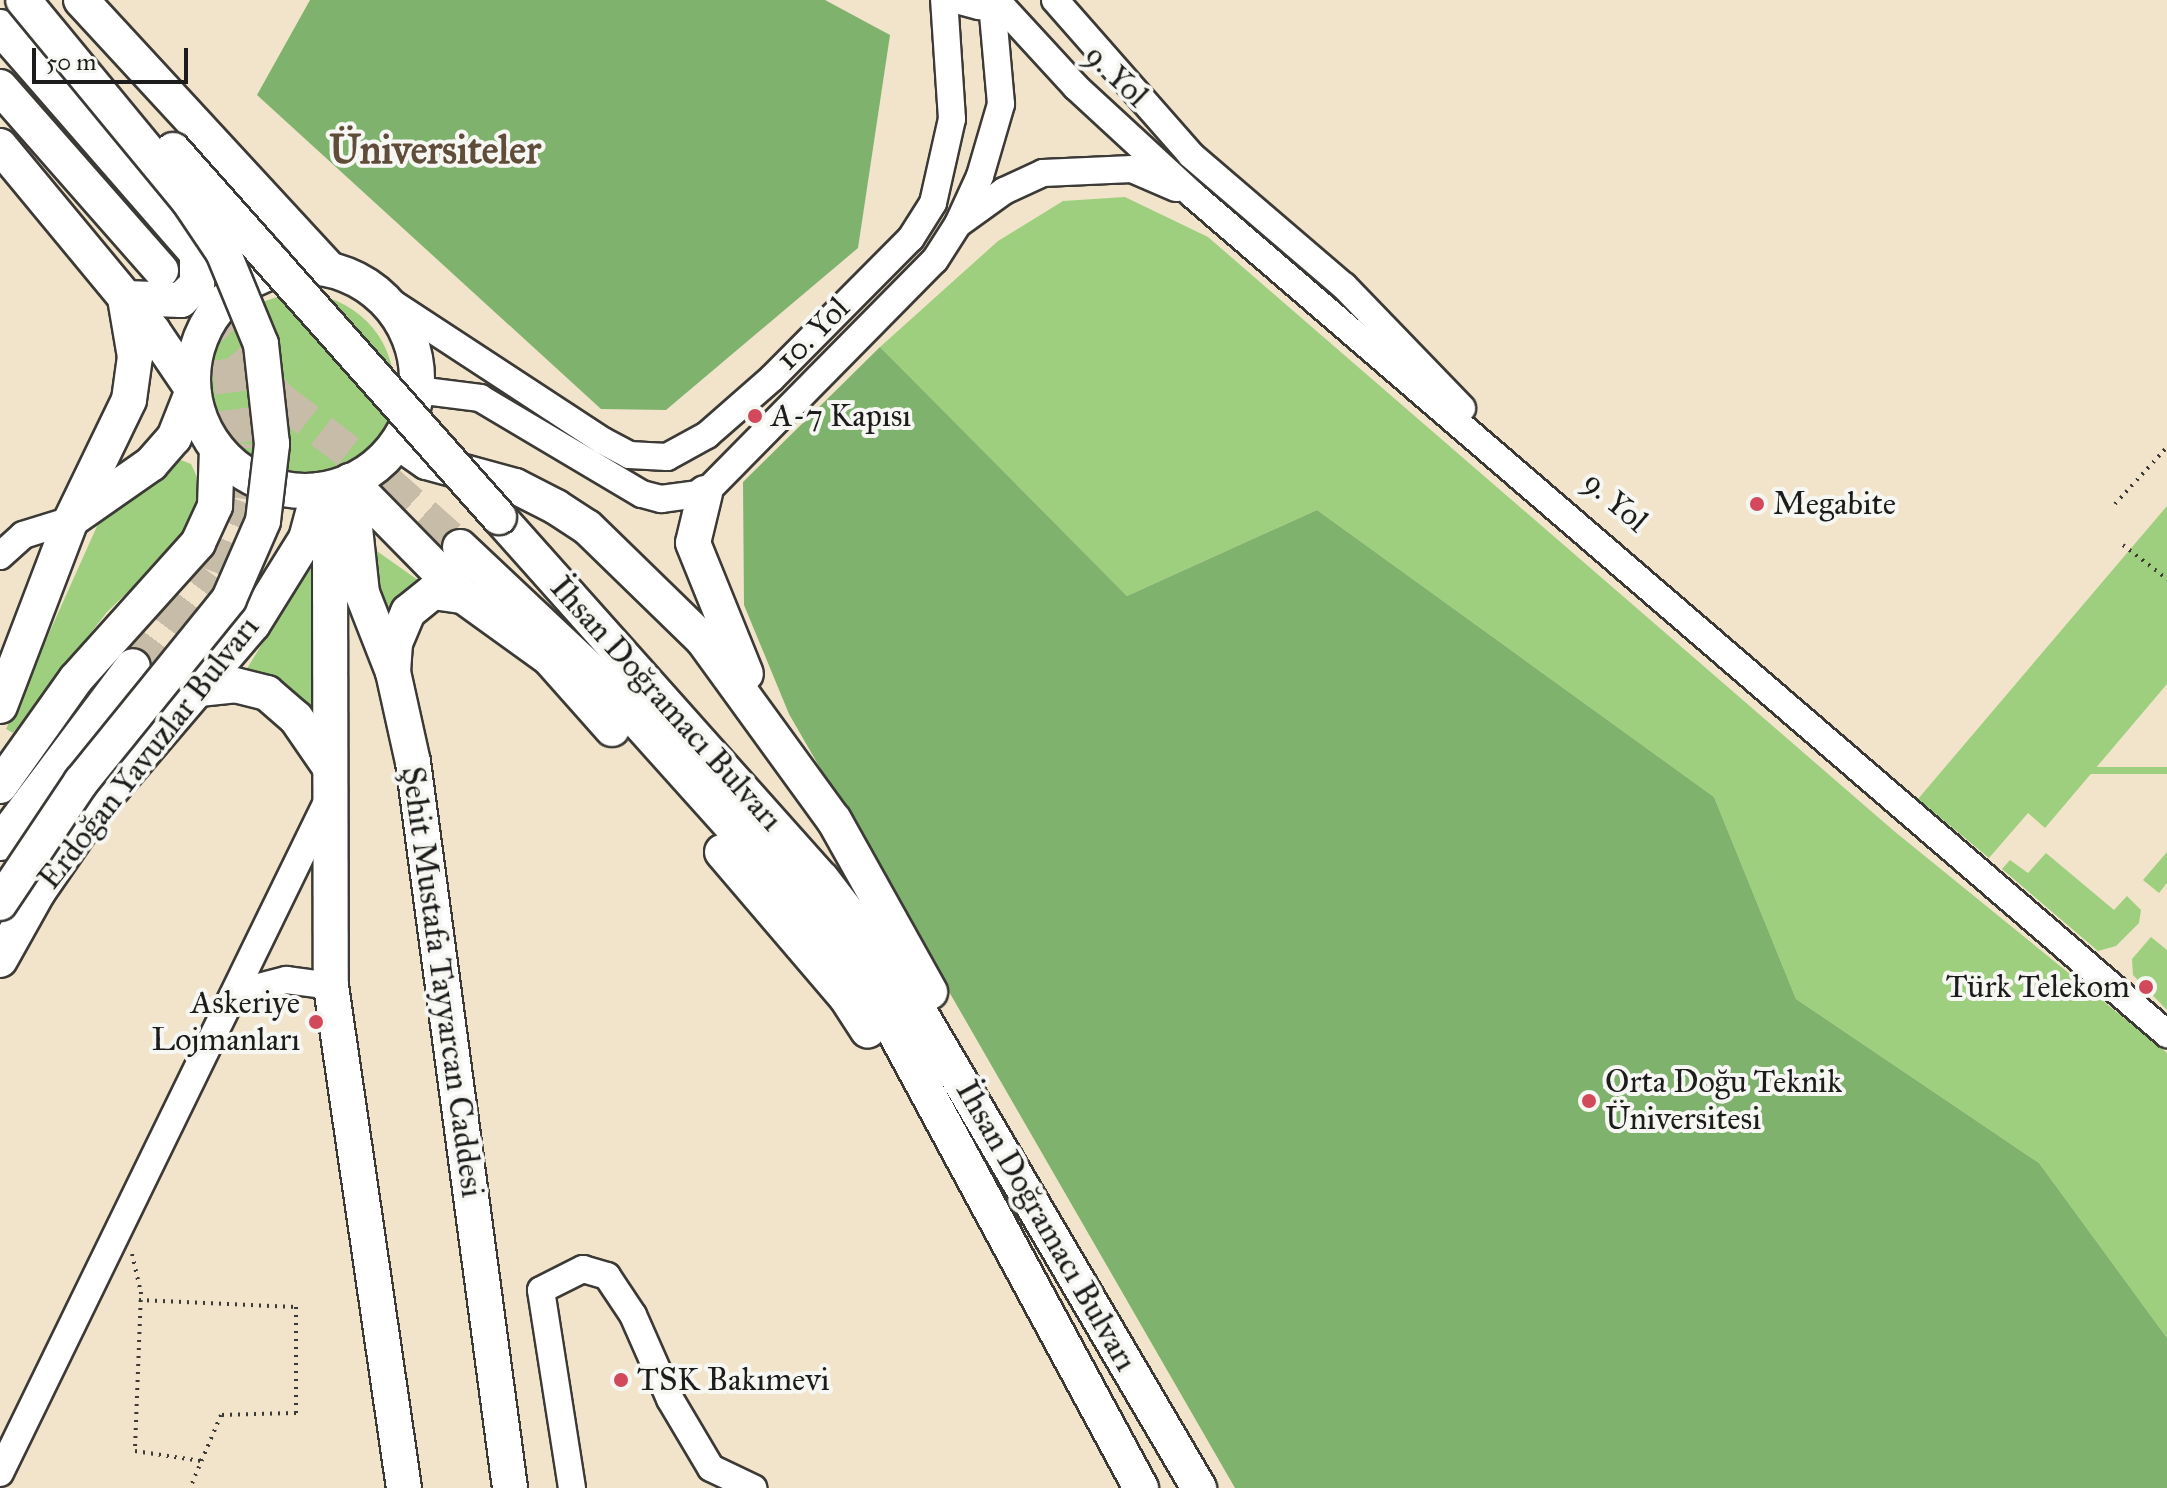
<!DOCTYPE html>
<meta charset="utf-8">
<style>
body{margin:0}
#map{position:relative;width:2167px;height:1488px;overflow:hidden;background:#f1e4ca;font-family:"IM FELL Great Primer",serif}
div>[style]{position:absolute}
.green>*{inset:0;background:#9ecf7e;transform-origin:0 0}
.round{border-radius:50%}
.forest>*{inset:0;background:#7eb26d}
.major-tunnel>*{height:34px;margin-top:-17px;transform-origin:0;background:repeating-linear-gradient(90deg,#c6bca7 0 34px,transparent 0 51px)}
.path>*{height:4px;margin-top:-2px;transform-origin:0;background:repeating-linear-gradient(90deg,#3c3a36 0 2px,transparent 0 8px)}
.roads{filter:drop-shadow(2px 0 #3c3a36) drop-shadow(-2px 0 #3c3a36) drop-shadow(0 2px #3c3a36) drop-shadow(0 -2px #3c3a36)}
.minor>*{height:26px;margin:-13px;padding:0 13px;transform-origin:13px;border-radius:13px;background:#fff}
.major>*{height:34px;margin:-17px;padding:0 17px;transform-origin:17px;border-radius:17px;background:#fff}
.major>.ring{margin:-17px;padding:0;box-sizing:content-box;background:none;border:34px solid #fff;border-radius:50%}
.bridges{filter:drop-shadow(2px 0 #3c3a36) drop-shadow(-2px 0 #3c3a36) drop-shadow(0 2px #3c3a36) drop-shadow(0 -2px #3c3a36)}
.major-bridge>*{height:34px;margin:-17px;padding:0 17px;transform-origin:17px;border-radius:17px;background:#fff}
.dots>*{width:22px;height:22px;translate:-50% -50%;box-sizing:border-box;border:4px solid #f6f6f2;border-radius:50%}
span{translate:-50% -50%;white-space:nowrap;text-align:center;line-height:1.15;-webkit-text-stroke:8px #f6f6f2;paint-order:stroke}
.street-label{font-size:32px;color:#1c1c1c}
.poi-label{font-size:32px;color:#1c1c1c}
.left{translate:0 -50%;text-align:left}
.right{translate:-100% -50%;text-align:right}
.district-label{font-size:40px;color:#5f4d3a;font-weight:700}
.scale{position:absolute;left:32px;top:48px;width:156px;height:36px;box-sizing:border-box;border:4px solid #1c1c1c;border-top:0;padding-left:10px;font-size:24px;line-height:28px;white-space:nowrap;color:#1c1c1c;-webkit-text-stroke:6px #f6f6f2;paint-order:stroke}
</style>
<div id="map">
<div class="green">
<i style="clip-path:polygon(1125px 197px,1208px 237px,1894px 831px,2167px 1053px,2167px 1338px,2039px 1163px,1796px 999px,1714px 797px,1317px 510px,1127px 596px,880px 347px,998px 241px,1063px 201px)"></i>
<i class="round" style="left:208px;top:294px;width:186px;height:186px"></i>
<i style="clip-path:polygon(181px 460px,191px 464px,199px 481px,195px 513px,183px 538px,107px 612px,13px 733px,6px 729px,98px 524px,106px 512px)"></i>
<i style="clip-path:polygon(2167px 506px,2167px 684px,2045px 828px,2028px 813px,1989px 858px,1918px 799px)"></i>
<i style="clip-path:polygon(364px 542px,425px 585px,384px 631px)"></i>
<i style="clip-path:polygon(314px 558px,314px 713px,276px 680px,245px 672px)"></i>
<i style="left:2167px;top:767px;width:7px;height:102px;rotate:90deg"></i>
<i style="clip-path:polygon(2167px 852px,2167px 883px,2159px 893px,2143px 880px)"></i>
<i style="clip-path:polygon(2046px 853px,2114px 910px,2127px 896px,2141px 910px,2139px 923px,2116px 946px,2098px 951px,2002px 869px,2010px 860px,2028px 873px)"></i>
<i style="clip-path:polygon(2151px 937px,2167px 950px,2167px 1010px,2133px 975px,2132px 959px)"></i>
</div>
<div class="forest">
<i style="clip-path:polygon(310px 0,825px 0,890px 35px,858px 248px,666px 410px,601px 409px,257px 95px)"></i>
<i style="clip-path:polygon(880px 347px,1127px 596px,1317px 510px,1714px 797px,1796px 999px,2039px 1163px,2167px 1338px,2167px 1488px,1235px 1488px,789px 714px,744px 605px,743px 482px)"></i>
</div>
<div class="major-tunnel">
<i style="left:166px;top:277px;width:168px;rotate:46.9deg"></i>
<i style="left:281px;top:400px;width:133px;rotate:37.6deg"></i>
<i style="left:386px;top:481px;width:99px;rotate:41.7deg"></i>
<i style="left:133px;top:666px;width:121px;rotate:-53deg"></i>
<i style="left:206px;top:569px;width:76px;rotate:-68.5deg"></i>
<i style="left:234px;top:498px;width:55px;rotate:-84.8deg"></i>
<i style="left:239px;top:443px;width:99px;rotate:-97.6deg"></i>
</div>
<div class="path">
<i style="left:2115px;top:504px;width:77px;rotate:-47.6deg"></i>
<i style="left:2123px;top:545px;width:56px;rotate:37.7deg"></i>
<i style="left:132px;top:1254px;width:39px;rotate:77deg"></i>
<i style="left:141px;top:1292px;width:159px;rotate:92.2deg"></i>
<i style="left:135px;top:1451px;width:67px;rotate:8.6deg"></i>
<i style="left:139px;top:1300px;width:157px;rotate:2.6deg"></i>
<i style="left:296px;top:1307px;width:106px;rotate:90deg"></i>
<i style="left:296px;top:1413px;width:75px;rotate:178.5deg"></i>
<i style="left:221px;top:1415px;width:79px;rotate:113deg"></i>
</div>
<div class="roads">
<div class="minor">
<i style="left:956px;top:0;width:24px;rotate:15deg"></i>
<i style="left:979px;top:6px;width:20px;rotate:-18deg"></i>
<i style="left:1055px;top:0;width:206px;rotate:48.7deg"></i>
<i style="left:1191px;top:155px;width:201px;rotate:40.6deg"></i>
<i style="left:1344px;top:286px;width:170px;rotate:46deg"></i>
<i style="left:997px;top:1px;width:117px;rotate:47.4deg"></i>
<i style="left:1076px;top:87px;width:159px;rotate:42.7deg"></i>
<i style="left:1193px;top:195px;width:1286px;rotate:40.74deg"></i>
<i style="left:961px;top:222px;width:53px;rotate:-35.8deg"></i>
<i style="left:1004px;top:191px;width:43px;rotate:-24.8deg"></i>
<i style="left:1043px;top:173px;width:89px;rotate:-2.6deg"></i>
<i style="left:1132px;top:169px;width:48px;rotate:23.4deg"></i>
<i style="left:383px;top:297px;width:263px;rotate:33.2deg"></i>
<i style="left:603px;top:441px;width:30px;rotate:28deg"></i>
<i style="left:629px;top:455px;width:38px;rotate:3deg"></i>
<i style="left:667px;top:457px;width:46px;rotate:-28.8deg"></i>
<i style="left:707px;top:435px;width:86px;rotate:-41.2deg"></i>
<i style="left:772px;top:378px;width:197px;rotate:-45.2deg"></i>
<i style="left:911px;top:238px;width:41px;rotate:-57.8deg"></i>
<i style="left:933px;top:203px;width:86px;rotate:-77.3deg"></i>
<i style="left:952px;top:119px;width:119px;rotate:-93.8deg"></i>
<i style="left:417px;top:390px;width:64px;rotate:7.2deg"></i>
<i style="left:480px;top:398px;width:188px;rotate:30.7deg"></i>
<i style="left:642px;top:494px;width:20px;rotate:15deg"></i>
<i style="left:661px;top:499px;width:44px;rotate:-7.8deg"></i>
<i style="left:705px;top:493px;width:327px;rotate:-45.4deg"></i>
<i style="left:935px;top:260px;width:43px;rotate:-57.4deg"></i>
<i style="left:958px;top:224px;width:53px;rotate:-65.4deg"></i>
<i style="left:980px;top:176px;width:75px;rotate:-73.7deg"></i>
<i style="left:1001px;top:104px;width:101px;rotate:-95.1deg"></i>
<i style="left:0;top:556px;width:31px;rotate:-42deg"></i>
<i style="left:23px;top:535px;width:50px;rotate:-17.4deg"></i>
<i style="left:239px;top:992px;width:49px;rotate:-14.3deg"></i>
<i style="left:286px;top:980px;width:45px;rotate:7.6deg"></i>
<i style="left:0;top:1473px;width:749px;rotate:-64.02deg"></i>
<i style="left:572px;top:1488px;width:200px;rotate:-98.9deg"></i>
<i style="left:541px;top:1290px;width:47px;rotate:-26.6deg"></i>
<i style="left:583px;top:1269px;width:25px;rotate:16deg"></i>
<i style="left:607px;top:1276px;width:47px;rotate:56.3deg"></i>
<i style="left:633px;top:1315px;width:92px;rotate:66.2deg"></i>
<i style="left:670px;top:1399px;width:80px;rotate:59.3deg"></i>
<i style="left:711px;top:1468px;width:47px;rotate:25.5deg"></i>
</div>
<div class="major">
<i style="left:81px;top:0;width:364px;rotate:47.3deg"></i>
<i style="left:0;top:27px;width:301px;rotate:49deg"></i>
<i style="left:197px;top:254px;width:20px;rotate:20deg"></i>
<i style="left:0;top:87px;width:244px;rotate:48.7deg"></i>
<i style="left:0;top:146px;width:240px;rotate:50.4deg"></i>
<i style="left:153px;top:331px;width:71px;rotate:55.9deg"></i>
<i class="ring" style="left:193px;top:267px;width:190px;height:190px"></i>
<i style="left:398px;top:442px;width:35px;rotate:35deg"></i>
<i style="left:427px;top:462px;width:91px;rotate:15.3deg"></i>
<i style="left:515px;top:486px;width:46px;rotate:27.1deg"></i>
<i style="left:556px;top:507px;width:37px;rotate:33deg"></i>
<i style="left:587px;top:527px;width:162px;rotate:44.2deg"></i>
<i style="left:703px;top:640px;width:223px;rotate:54deg"></i>
<i style="left:834px;top:820px;width:197px;rotate:60.8deg"></i>
<i style="left:350px;top:481px;width:113px;rotate:83.9deg"></i>
<i style="left:362px;top:593px;width:85px;rotate:68.6deg"></i>
<i style="left:393px;top:672px;width:92px;rotate:77.5deg"></i>
<i style="left:413px;top:762px;width:732px;rotate:82.39deg"></i>
<i style="left:350px;top:481px;width:161px;rotate:45.5deg"></i>
<i style="left:319px;top:490px;width:58px;rotate:79.1deg"></i>
<i style="left:330px;top:547px;width:439px;rotate:89.9deg"></i>
<i style="left:331px;top:986px;width:507px;rotate:81.73deg"></i>
<i style="left:705px;top:493px;width:51px;rotate:103.5deg"></i>
<i style="left:693px;top:543px;width:141px;rotate:68deg"></i>
<i style="left:75px;top:517px;width:93px;rotate:-34.9deg"></i>
<i style="left:151px;top:464px;width:35px;rotate:-49deg"></i>
<i style="left:174px;top:438px;width:52px;rotate:-68.4deg"></i>
<i style="left:499px;top:517px;width:485px;rotate:48.3deg"></i>
<i style="left:822px;top:879px;width:138px;rotate:52.6deg"></i>
<i style="left:906px;top:989px;width:579px;rotate:59.58deg"></i>
<i style="left:460px;top:547px;width:188px;rotate:43.3deg"></i>
<i style="left:597px;top:676px;width:355px;rotate:48.1deg"></i>
<i style="left:834px;top:940px;width:90px;rotate:55.4deg"></i>
<i style="left:885px;top:1014px;width:539px;rotate:61.63deg"></i>
<i style="left:393px;top:672px;width:29px;rotate:-86deg"></i>
<i style="left:395px;top:643px;width:34px;rotate:-67deg"></i>
<i style="left:408px;top:612px;width:32px;rotate:-39deg"></i>
<i style="left:433px;top:592px;width:30px;rotate:8deg"></i>
<i style="left:463px;top:596px;width:106px;rotate:35.8deg"></i>
<i style="left:549px;top:658px;width:95px;rotate:48.4deg"></i>
<i style="left:199px;top:689px;width:36px;rotate:-6deg"></i>
<i style="left:235px;top:685px;width:33px;rotate:14deg"></i>
<i style="left:267px;top:693px;width:38px;rotate:41deg"></i>
<i style="left:296px;top:718px;width:58px;rotate:55.5deg"></i>
<i style="left:0;top:706px;width:199px;rotate:-69.1deg"></i>
<i style="left:71px;top:520px;width:133px;rotate:-64.2deg"></i>
<i style="left:129px;top:400px;width:43px;rotate:-82.1deg"></i>
<i style="left:135px;top:357px;width:60px;rotate:-99.6deg"></i>
<i style="left:125px;top:298px;width:56px;rotate:2deg"></i>
<i style="left:181px;top:300px;width:23px;rotate:-45deg"></i>
<i style="left:197px;top:284px;width:30px;rotate:-90deg"></i>
<i style="left:0;top:786px;width:131px;rotate:-54.6deg"></i>
<i style="left:76px;top:679px;width:183px;rotate:-48.1deg"></i>
<i style="left:198px;top:543px;width:41px;rotate:-65.3deg"></i>
<i style="left:215px;top:506px;width:57px;rotate:-88deg"></i>
<i style="left:0;top:843px;width:221px;rotate:-53.1deg"></i>
<i style="left:722px;top:852px;width:191px;rotate:49.5deg"></i>
<i style="left:846px;top:997px;width:40px;rotate:57.1deg"></i>
<i style="left:0;top:960px;width:78px;rotate:-60.8deg"></i>
<i style="left:38px;top:892px;width:101px;rotate:-55.5deg"></i>
<i style="left:95px;top:809px;width:243px;rotate:-49.5deg"></i>
<i style="left:253px;top:624px;width:100px;rotate:-58.1deg"></i>
<i style="left:306px;top:539px;width:42px;rotate:-75deg"></i>
</div>
</div>
<div class="bridges">
<div class="major-bridge">
<i style="left:173px;top:150px;width:491px;rotate:48.4deg"></i>
<i style="left:0;top:903px;width:146px;rotate:-56.2deg"></i>
<i style="left:81px;top:782px;width:235px;rotate:-51deg"></i>
<i style="left:229px;top:599px;width:85px;rotate:-66.4deg"></i>
<i style="left:263px;top:521px;width:78px;rotate:-83.3deg"></i>
<i style="left:272px;top:444px;width:101px;rotate:-96.3deg"></i>
<i style="left:261px;top:344px;width:100px;rotate:-112.4deg"></i>
<i style="left:223px;top:252px;width:63px;rotate:-123.9deg"></i>
<i style="left:188px;top:200px;width:259px;rotate:-129.5deg"></i>
</div>
</div>
<div class="dots">
<i style="left:755px;top:416px;background:#d1495b"></i>
<i style="left:1757px;top:504px;background:#d1495b"></i>
<i style="left:2146px;top:987px;background:#d1495b"></i>
<i style="left:316px;top:1022px;background:#d1495b"></i>
<i style="left:1589px;top:1101px;background:#d1495b"></i>
<i style="left:621px;top:1380px;background:#d1495b"></i>
</div>
<div class="street-label">
<span style="left:1116px;top:76px;rotate:44deg">9. Yol</span>
<span style="left:813px;top:334px;rotate:-45deg">10. Yol</span>
<span style="left:1615px;top:502px;rotate:41deg">9. Yol</span>
<span style="left:666px;top:704px;rotate:48deg">İhsan Doğramacı Bulvarı</span>
<span style="left:149px;top:753px;rotate:-52deg">Erdoğan Yavuzlar Bulvarı</span>
<span style="left:442px;top:982px;rotate:82deg">Şehit Mustafa Tayyarcan Caddesi</span>
<span style="left:1046px;top:1226px;rotate:60deg">İhsan Doğramacı Bulvarı</span>
</div>
<div class="poi-label">
<span class="left" style="left:771px;top:416px">A-7 Kapısı</span>
<span class="left" style="left:1773px;top:504px">Megabite</span>
<span class="right" style="left:2130px;top:987px">Türk Telekom</span>
<span class="right" style="left:300px;top:1022px">Askeriye<br>Lojmanları</span>
<span class="left" style="left:1605px;top:1101px">Orta Doğu Teknik<br>Üniversitesi</span>
<span class="left" style="left:637px;top:1380px">TSK Bakımevi</span>
</div>
<div class="district-label">
<span style="left:435px;top:150px">Üniversiteler</span>
</div>
<div class="scale">50 m</div>
</div>
